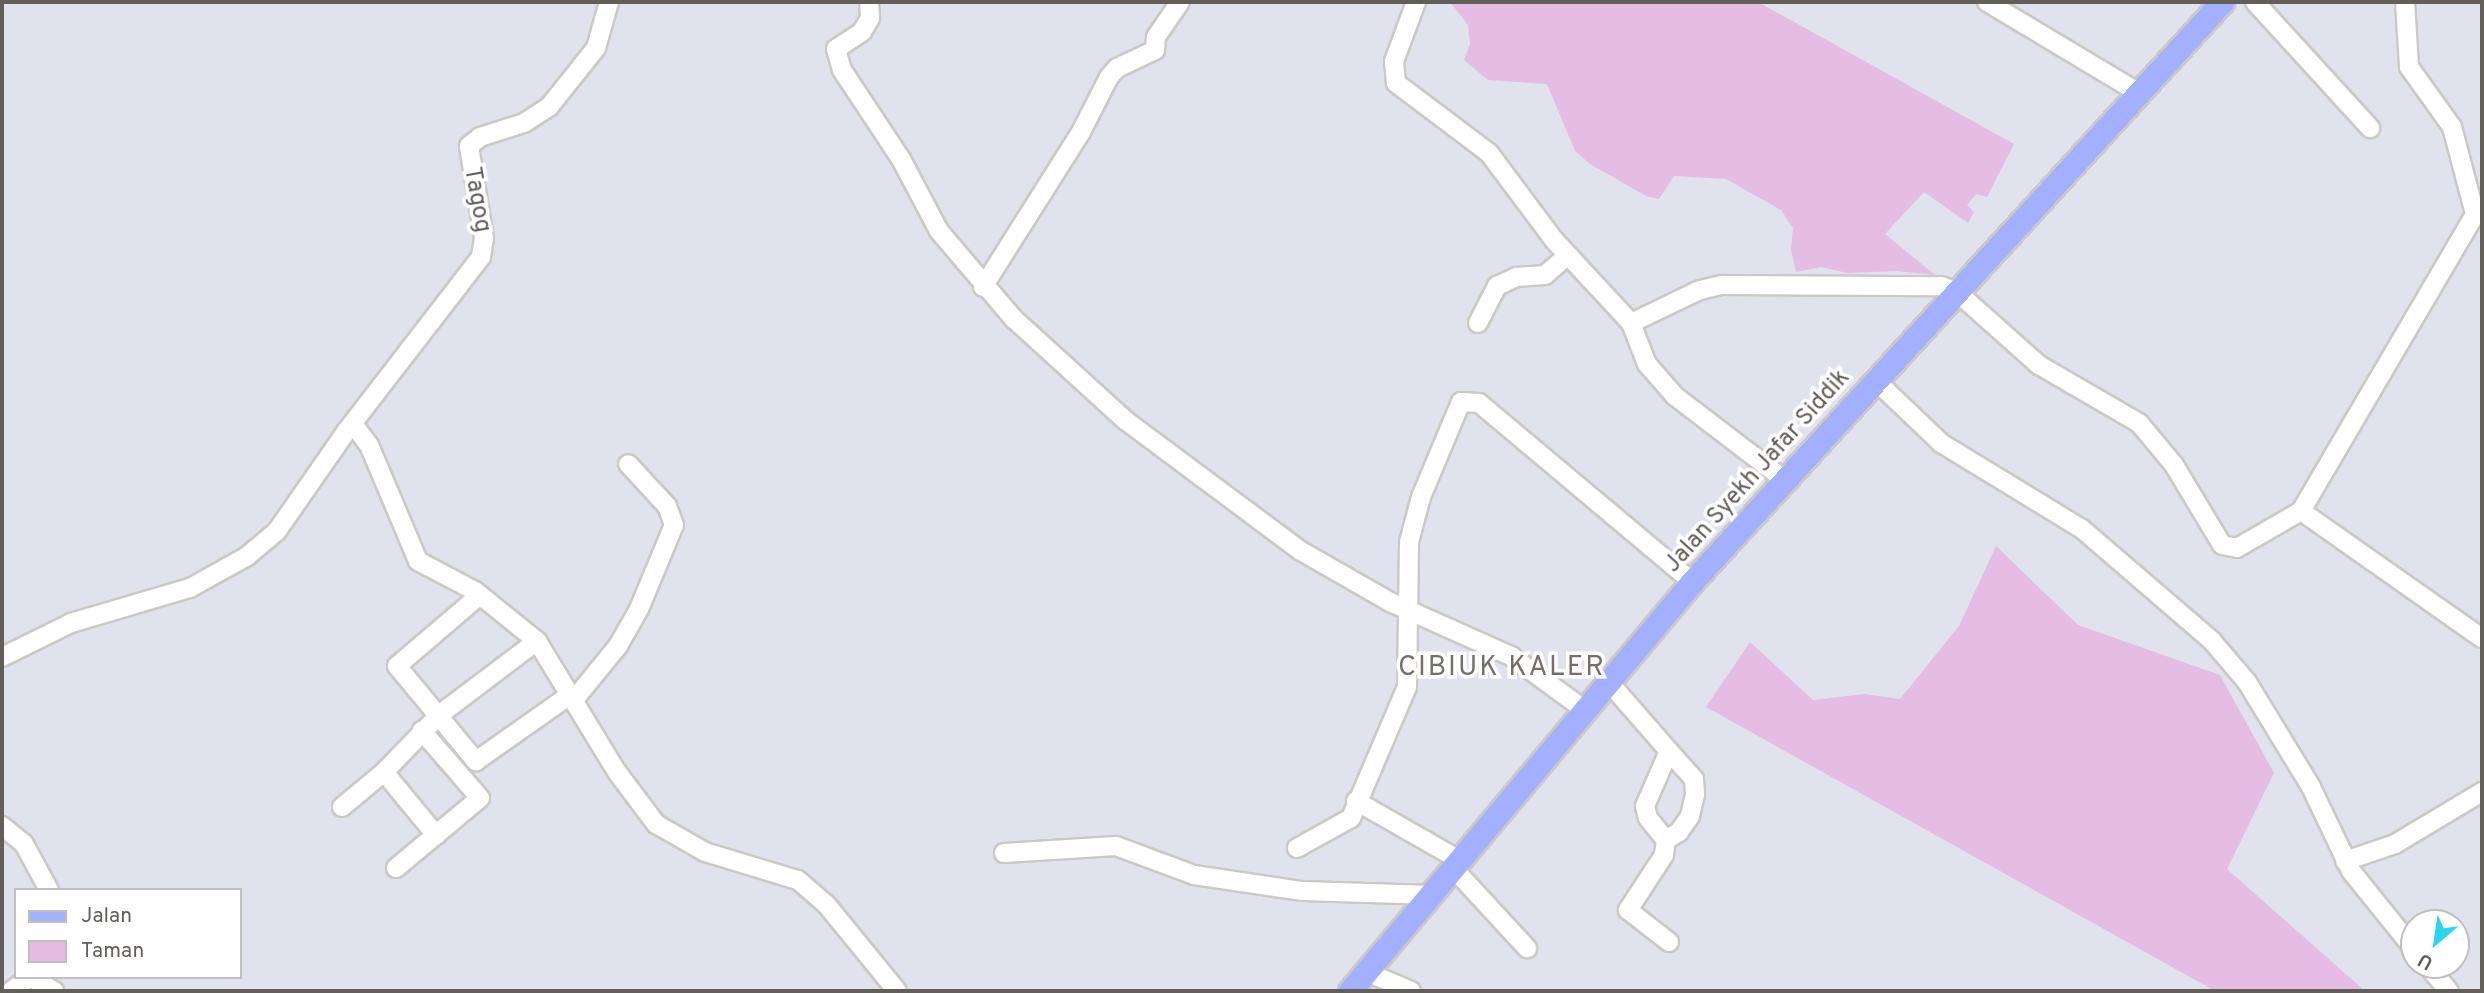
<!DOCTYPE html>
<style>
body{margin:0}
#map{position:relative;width:2484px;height:993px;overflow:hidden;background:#e0e3ed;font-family:Overpass,sans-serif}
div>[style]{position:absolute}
.green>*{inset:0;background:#e5bce4}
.roads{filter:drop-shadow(2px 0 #ccc9c4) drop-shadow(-2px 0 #ccc9c4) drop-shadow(0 2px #ccc9c4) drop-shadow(0 -2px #ccc9c4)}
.minor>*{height:18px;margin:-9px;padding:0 9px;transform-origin:9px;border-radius:9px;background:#fff}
.major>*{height:23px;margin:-11.5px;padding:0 11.5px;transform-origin:11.5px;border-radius:11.5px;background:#a3b0ff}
span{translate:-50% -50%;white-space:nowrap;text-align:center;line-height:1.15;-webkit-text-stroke:7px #fff;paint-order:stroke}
.street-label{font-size:24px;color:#625e59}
.quarter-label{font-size:28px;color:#746f6a;letter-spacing:2px}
.frame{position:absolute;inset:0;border:4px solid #625e59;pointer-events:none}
.legend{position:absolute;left:14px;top:888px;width:228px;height:91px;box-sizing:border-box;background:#fff;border:2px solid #c0bfbd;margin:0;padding:9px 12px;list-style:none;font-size:21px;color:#625e59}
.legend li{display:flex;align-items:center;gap:14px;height:35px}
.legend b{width:35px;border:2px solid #c0bfbd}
.north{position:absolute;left:2400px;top:909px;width:70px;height:70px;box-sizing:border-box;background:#fff;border:2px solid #c0bfbd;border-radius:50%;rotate:209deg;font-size:19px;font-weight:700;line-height:28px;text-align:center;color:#625e59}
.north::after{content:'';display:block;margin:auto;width:24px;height:32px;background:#28d7eb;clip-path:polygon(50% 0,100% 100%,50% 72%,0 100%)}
</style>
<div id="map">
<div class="green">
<i style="clip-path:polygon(1450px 2px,1758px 2px,2014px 144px,1987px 197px,1976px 194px,1967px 205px,1974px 212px,1968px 223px,1924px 192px,1885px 234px,1935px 275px,1897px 271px,1847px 273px,1821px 267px,1796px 272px,1791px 250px,1793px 228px,1781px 210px,1726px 179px,1674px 176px,1659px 199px,1646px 196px,1590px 164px,1575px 151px,1547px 84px,1488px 80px,1464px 60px,1470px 44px,1468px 25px)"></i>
<i style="clip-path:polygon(1996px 546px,2078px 625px,2220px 675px,2274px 773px,2227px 869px,2365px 991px,2215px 991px,1706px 707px,1750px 642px,1813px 700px,1864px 694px,1900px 699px,1959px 626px)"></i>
</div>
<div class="roads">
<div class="minor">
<i style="left:869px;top:2px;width:16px;rotate:86deg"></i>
<i style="left:870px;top:18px;width:16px;rotate:120deg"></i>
<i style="left:862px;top:32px;width:31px;rotate:147deg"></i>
<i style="left:836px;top:49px;width:22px;rotate:74deg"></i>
<i style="left:842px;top:70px;width:107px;rotate:56.5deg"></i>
<i style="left:901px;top:159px;width:81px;rotate:62.2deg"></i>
<i style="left:939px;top:231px;width:116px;rotate:49.6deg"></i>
<i style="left:1014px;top:319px;width:150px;rotate:42.3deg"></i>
<i style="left:1125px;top:420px;width:219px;rotate:36.7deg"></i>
<i style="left:1301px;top:551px;width:103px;rotate:29.8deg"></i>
<i style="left:1390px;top:602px;width:133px;rotate:24.1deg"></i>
<i style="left:1511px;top:656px;width:88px;rotate:36.2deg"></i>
<i style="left:1416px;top:2px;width:63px;rotate:110.4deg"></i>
<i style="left:1394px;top:61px;width:22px;rotate:85deg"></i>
<i style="left:1396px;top:83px;width:116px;rotate:37deg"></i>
<i style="left:1489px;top:153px;width:109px;rotate:53.2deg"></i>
<i style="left:1554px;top:240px;width:113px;rotate:47.1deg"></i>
<i style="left:1631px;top:323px;width:44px;rotate:68.7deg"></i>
<i style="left:1647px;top:364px;width:43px;rotate:48.8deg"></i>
<i style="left:1675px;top:396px;width:138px;rotate:37.4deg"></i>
<i style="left:1987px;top:2px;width:177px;rotate:30.9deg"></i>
<i style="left:2255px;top:2px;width:171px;rotate:47.6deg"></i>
<i style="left:983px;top:287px;width:183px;rotate:-57.7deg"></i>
<i style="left:1081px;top:132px;width:62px;rotate:-63deg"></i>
<i style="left:1109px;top:77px;width:12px;rotate:-48deg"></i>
<i style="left:1117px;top:68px;width:42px;rotate:-25.3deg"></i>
<i style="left:1155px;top:50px;width:13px;rotate:-86deg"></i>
<i style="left:1156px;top:37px;width:42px;rotate:-55.6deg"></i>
<i style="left:1478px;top:323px;width:42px;rotate:-62.8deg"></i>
<i style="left:1497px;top:286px;width:21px;rotate:-25deg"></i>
<i style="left:1516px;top:277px;width:29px;rotate:-4deg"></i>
<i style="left:1545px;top:275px;width:30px;rotate:-41deg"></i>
<i style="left:1631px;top:323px;width:76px;rotate:-25.6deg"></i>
<i style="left:1700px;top:290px;width:23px;rotate:-13deg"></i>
<i style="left:1722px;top:285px;width:219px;rotate:0.3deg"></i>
<i style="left:1941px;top:286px;width:17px;rotate:21deg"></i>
<i style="left:1957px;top:292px;width:110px;rotate:41.7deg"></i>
<i style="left:2039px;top:365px;width:116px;rotate:30.1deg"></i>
<i style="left:2139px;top:423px;width:55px;rotate:50.2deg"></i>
<i style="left:2174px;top:465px;width:93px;rotate:59deg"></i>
<i style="left:2222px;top:545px;width:15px;rotate:11deg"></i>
<i style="left:2237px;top:548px;width:74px;rotate:-30deg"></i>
<i style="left:2301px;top:511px;width:221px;rotate:35.1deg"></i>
<i style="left:1876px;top:381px;width:90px;rotate:43.6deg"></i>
<i style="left:1941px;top:443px;width:165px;rotate:31.4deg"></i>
<i style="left:2082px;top:529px;width:172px;rotate:40.7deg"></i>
<i style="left:2212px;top:641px;width:54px;rotate:49.5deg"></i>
<i style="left:2247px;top:682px;width:123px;rotate:58.6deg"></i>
<i style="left:2311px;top:787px;width:93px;rotate:64.5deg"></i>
<i style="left:2351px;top:871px;width:100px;rotate:51.1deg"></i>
<i style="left:353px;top:424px;width:26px;rotate:53deg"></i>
<i style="left:369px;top:445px;width:126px;rotate:67.1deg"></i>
<i style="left:418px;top:561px;width:64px;rotate:27.8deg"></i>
<i style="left:475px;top:591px;width:80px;rotate:38.9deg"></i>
<i style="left:537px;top:641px;width:153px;rotate:58.6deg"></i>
<i style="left:617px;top:772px;width:65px;rotate:53.1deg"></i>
<i style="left:656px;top:824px;width:56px;rotate:29.7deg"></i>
<i style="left:705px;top:852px;width:97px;rotate:16.8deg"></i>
<i style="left:798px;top:880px;width:37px;rotate:41deg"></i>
<i style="left:826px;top:904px;width:112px;rotate:50.8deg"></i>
<i style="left:2301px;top:511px;width:344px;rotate:-59.6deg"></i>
<i style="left:2475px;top:214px;width:90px;rotate:-104.8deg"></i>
<i style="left:2452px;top:127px;width:74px;rotate:-125.6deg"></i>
<i style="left:2409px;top:67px;width:65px;rotate:-93.5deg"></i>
<i style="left:480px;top:595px;width:109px;rotate:139.5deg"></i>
<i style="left:397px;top:666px;width:124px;rotate:50.3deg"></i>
<i style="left:476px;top:761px;width:115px;rotate:-35.1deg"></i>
<i style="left:2px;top:657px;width:77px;rotate:-26.2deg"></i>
<i style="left:71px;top:623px;width:124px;rotate:-16.4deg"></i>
<i style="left:190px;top:588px;width:64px;rotate:-29deg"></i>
<i style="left:246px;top:557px;width:40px;rotate:-40deg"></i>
<i style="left:277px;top:531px;width:119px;rotate:-55.2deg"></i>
<i style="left:345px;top:433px;width:222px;rotate:-52.3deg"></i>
<i style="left:481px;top:257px;width:19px;rotate:-81deg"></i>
<i style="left:484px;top:238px;width:93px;rotate:-99.3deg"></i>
<i style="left:469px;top:146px;width:14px;rotate:-39deg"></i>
<i style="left:480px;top:137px;width:46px;rotate:-17.7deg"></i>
<i style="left:524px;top:123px;width:30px;rotate:-33deg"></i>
<i style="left:549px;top:107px;width:75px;rotate:-51.5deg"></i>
<i style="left:596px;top:48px;width:48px;rotate:-74.2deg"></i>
<i style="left:1607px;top:680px;width:94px;rotate:48.9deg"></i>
<i style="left:1669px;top:751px;width:60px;rotate:113.6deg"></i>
<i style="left:1645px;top:806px;width:12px;rotate:76deg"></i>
<i style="left:1648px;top:818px;width:28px;rotate:51deg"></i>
<i style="left:1666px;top:840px;width:15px;rotate:98deg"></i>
<i style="left:1664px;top:855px;width:66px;rotate:123.2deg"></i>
<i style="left:1628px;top:910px;width:52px;rotate:38deg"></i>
<i style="left:573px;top:701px;width:71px;rotate:-50.7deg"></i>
<i style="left:618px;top:646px;width:43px;rotate:-60.4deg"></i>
<i style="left:639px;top:609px;width:91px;rotate:-67.4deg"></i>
<i style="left:674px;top:525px;width:20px;rotate:-110deg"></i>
<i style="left:667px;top:506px;width:57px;rotate:-132.9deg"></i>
<i style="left:384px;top:772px;width:82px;rotate:50.5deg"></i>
<i style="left:1356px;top:801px;width:121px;rotate:29.7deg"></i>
<i style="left:342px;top:807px;width:55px;rotate:-39.8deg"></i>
<i style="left:384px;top:772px;width:79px;rotate:-46deg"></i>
<i style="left:439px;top:715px;width:123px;rotate:-37.1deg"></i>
<i style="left:2px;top:826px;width:28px;rotate:39deg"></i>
<i style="left:24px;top:844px;width:52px;rotate:61.5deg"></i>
<i style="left:1666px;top:840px;width:15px;rotate:-32deg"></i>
<i style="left:1679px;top:832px;width:19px;rotate:-55deg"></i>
<i style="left:1690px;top:816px;width:23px;rotate:-77deg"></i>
<i style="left:1695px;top:794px;width:15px;rotate:-94deg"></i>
<i style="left:1694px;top:779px;width:38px;rotate:-132deg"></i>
<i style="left:1297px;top:848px;width:62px;rotate:-29.1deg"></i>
<i style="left:1351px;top:818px;width:142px;rotate:-66.9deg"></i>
<i style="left:1407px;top:687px;width:145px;rotate:-89.2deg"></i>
<i style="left:1409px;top:542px;width:47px;rotate:-75.1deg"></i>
<i style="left:1421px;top:497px;width:103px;rotate:-67.2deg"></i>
<i style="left:1461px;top:402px;width:18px;rotate:3deg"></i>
<i style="left:1479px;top:403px;width:278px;rotate:40deg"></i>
<i style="left:1004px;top:853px;width:112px;rotate:-3.6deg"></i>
<i style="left:1116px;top:846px;width:83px;rotate:20.4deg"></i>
<i style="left:1194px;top:875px;width:110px;rotate:8.4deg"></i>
<i style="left:1303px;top:891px;width:130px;rotate:1.8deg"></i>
<i style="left:2345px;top:861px;width:53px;rotate:-18.8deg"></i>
<i style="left:2395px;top:844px;width:101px;rotate:-30.9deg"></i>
<i style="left:396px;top:868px;width:109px;rotate:-39.8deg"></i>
<i style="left:480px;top:798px;width:89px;rotate:-130.9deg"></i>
<i style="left:1454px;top:869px;width:108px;rotate:47.3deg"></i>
<i style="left:2427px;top:965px;width:34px;rotate:50deg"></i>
<i style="left:1367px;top:972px;width:48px;rotate:23.4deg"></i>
<i style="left:11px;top:991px;width:24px;rotate:-36deg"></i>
<i style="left:30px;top:977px;width:28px;rotate:30deg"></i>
</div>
<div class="major">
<i style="left:1350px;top:991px;width:533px;rotate:-50.1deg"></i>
<i style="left:1692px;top:582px;width:786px;rotate:-47.58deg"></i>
</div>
</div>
<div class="street-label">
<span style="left:476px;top:200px;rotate:80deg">Tagog</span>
<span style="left:1758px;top:472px;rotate:-48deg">Jalan Syekh Jafar Siddik</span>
</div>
<div class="quarter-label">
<span style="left:1502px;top:668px">CIBIUK KALER</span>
</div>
<div class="frame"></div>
<ul class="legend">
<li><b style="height:9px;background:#a3b0ff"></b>Jalan</li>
<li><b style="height:19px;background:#e5bce4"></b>Taman</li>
</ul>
<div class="north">U</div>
</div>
